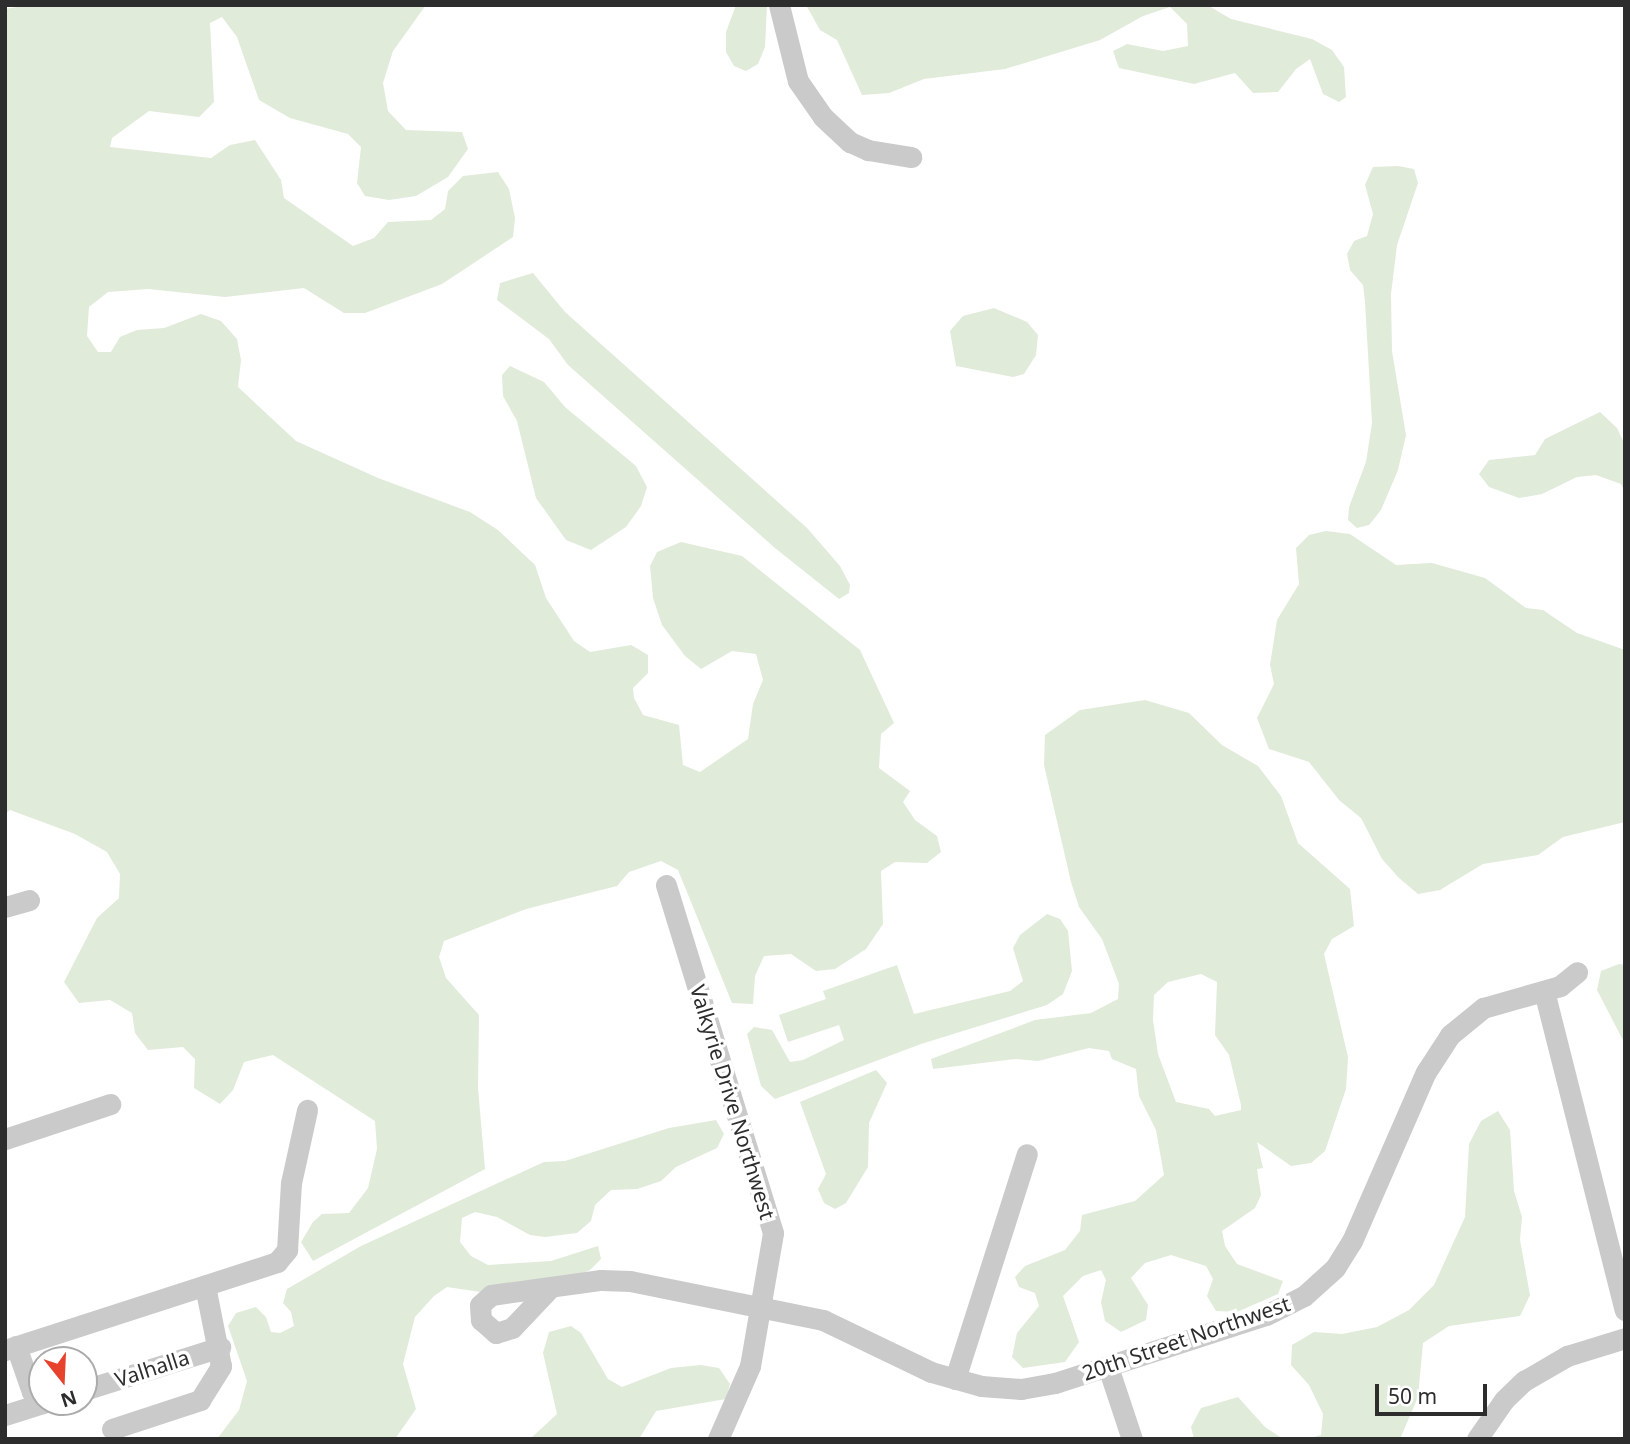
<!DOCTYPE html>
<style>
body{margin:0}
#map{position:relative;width:1630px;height:1444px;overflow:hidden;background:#fff;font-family:"Noto Sans",sans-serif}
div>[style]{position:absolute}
.green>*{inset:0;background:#e0ebda}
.minor>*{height:21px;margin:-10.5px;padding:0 10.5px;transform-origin:10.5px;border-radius:10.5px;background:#cacaca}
span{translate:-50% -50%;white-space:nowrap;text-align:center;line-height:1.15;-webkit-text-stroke:7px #fff;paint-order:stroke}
.street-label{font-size:21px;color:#2d2d2d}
.frame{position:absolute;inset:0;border:7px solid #2d2d2d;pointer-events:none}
.north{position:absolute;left:28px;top:1346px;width:70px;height:70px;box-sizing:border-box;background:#fff;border:2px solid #ababab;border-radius:50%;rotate:162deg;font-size:19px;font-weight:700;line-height:28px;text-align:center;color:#2d2d2d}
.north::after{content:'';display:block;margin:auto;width:24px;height:32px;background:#e7422b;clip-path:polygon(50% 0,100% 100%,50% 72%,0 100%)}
.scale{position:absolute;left:1375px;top:1384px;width:112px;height:32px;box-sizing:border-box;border:4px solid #2d2d2d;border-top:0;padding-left:9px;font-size:21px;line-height:24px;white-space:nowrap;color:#2d2d2d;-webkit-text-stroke:5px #fff;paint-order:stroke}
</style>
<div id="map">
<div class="green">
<i style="clip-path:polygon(28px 5px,426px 5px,393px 51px,383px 83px,388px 111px,406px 130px,462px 132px,468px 149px,448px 177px,416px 196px,389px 200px,365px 196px,357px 183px,361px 147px,348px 134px,290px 118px,259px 100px,237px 37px,222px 17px,210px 23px,214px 102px,199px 117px,149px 111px,112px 138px,110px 147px,211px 158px,230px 145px,255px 140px,281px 180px,284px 198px,353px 246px,374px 238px,388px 222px,431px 220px,445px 209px,448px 191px,463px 176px,498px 172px,509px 189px,515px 218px,513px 237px,442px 284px,365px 313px,344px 313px,304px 288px,225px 297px,148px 289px,108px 292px,89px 307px,87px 336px,98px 352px,111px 352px,120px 337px,137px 330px,164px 328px,201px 314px,221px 321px,237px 339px,241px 360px,238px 387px,296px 441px,378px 478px,470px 512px,498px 530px,535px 565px,546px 598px,574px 641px,590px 652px,631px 645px,648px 655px,648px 673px,633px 688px,634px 698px,643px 715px,679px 725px,683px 765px,700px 772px,748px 739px,753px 704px,763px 680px,756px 654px,732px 651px,701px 669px,685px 656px,662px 625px,653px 598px,650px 566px,657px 552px,681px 542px,742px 556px,860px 650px,894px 723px,881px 734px,879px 768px,910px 791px,903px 802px,915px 820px,937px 836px,941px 852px,927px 863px,895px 862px,881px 871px,883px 924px,866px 949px,835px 969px,816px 971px,791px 954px,764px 956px,755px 976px,753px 1004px,732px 1003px,678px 870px,661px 861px,629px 872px,617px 886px,526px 909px,444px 941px,439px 957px,446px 978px,479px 1015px,478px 1088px,485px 1169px,313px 1261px,301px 1242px,313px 1222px,322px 1214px,349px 1213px,368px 1188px,377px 1149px,375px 1121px,273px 1055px,244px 1062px,233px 1090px,220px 1104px,194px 1088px,195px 1059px,183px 1047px,148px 1050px,135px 1033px,132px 1013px,110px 1000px,79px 1003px,64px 982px,97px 918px,119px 898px,120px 874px,107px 852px,75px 834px,10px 810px,5px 814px,5px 9px)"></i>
<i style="clip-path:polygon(736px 5px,767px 5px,765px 47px,758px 64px,746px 71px,734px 66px,726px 52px,726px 32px)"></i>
<i style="clip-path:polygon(806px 5px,1207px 5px,1231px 19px,1312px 39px,1332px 50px,1344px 67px,1346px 97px,1339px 102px,1323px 94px,1310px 59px,1296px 69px,1278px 92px,1253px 93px,1235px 73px,1194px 84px,1119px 68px,1113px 51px,1127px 44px,1163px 51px,1188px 46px,1187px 24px,1170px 7px,1143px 16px,1100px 40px,1005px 69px,924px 79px,889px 93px,862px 95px,837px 40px,820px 30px)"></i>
<i style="clip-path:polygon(1398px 166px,1414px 169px,1418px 183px,1397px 245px,1391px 294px,1392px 351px,1406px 435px,1398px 470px,1381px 510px,1369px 525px,1357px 528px,1348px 520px,1349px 507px,1366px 462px,1372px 423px,1365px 302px,1363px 285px,1350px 270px,1347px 254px,1354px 241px,1367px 236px,1373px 214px,1365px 185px,1373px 167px)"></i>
<i style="clip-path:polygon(533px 273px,565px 312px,807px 528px,840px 566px,850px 585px,849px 593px,839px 599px,775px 548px,568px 365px,549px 339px,497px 300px,500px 283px)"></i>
<i style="clip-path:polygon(994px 308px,1027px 322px,1038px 335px,1036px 355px,1024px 374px,1013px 377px,956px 366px,950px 331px,963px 316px)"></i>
<i style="clip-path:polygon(510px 366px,544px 382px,565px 407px,636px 466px,647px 487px,641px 506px,626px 527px,591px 550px,566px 540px,536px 498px,517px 421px,503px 396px,502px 375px)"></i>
<i style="clip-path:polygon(1600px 412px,1617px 428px,1625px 445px,1625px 492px,1621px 484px,1596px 475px,1577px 477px,1542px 494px,1519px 498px,1489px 487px,1479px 474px,1489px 460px,1535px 455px,1545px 439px)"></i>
<i style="clip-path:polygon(1326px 531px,1350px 534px,1396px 565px,1432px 563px,1485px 578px,1526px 608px,1543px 610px,1577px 633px,1625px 650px,1625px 822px,1563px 837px,1538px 855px,1483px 864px,1440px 890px,1418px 894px,1399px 878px,1382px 859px,1361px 818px,1339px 800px,1309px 762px,1269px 749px,1257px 718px,1274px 684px,1270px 665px,1277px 620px,1299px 584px,1296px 548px,1309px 535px)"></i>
<i style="clip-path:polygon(evenodd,1145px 700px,1189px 713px,1222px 745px,1258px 766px,1281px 796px,1298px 843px,1350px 889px,1354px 926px,1332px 939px,1324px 954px,1348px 1057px,1346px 1089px,1325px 1151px,1311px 1163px,1291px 1166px,1257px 1142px,1263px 1168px,1257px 1169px,1261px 1195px,1255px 1208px,1222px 1231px,1225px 1246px,1237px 1264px,1283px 1281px,1278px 1294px,1237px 1312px,1216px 1311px,1207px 1296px,1213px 1279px,1206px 1266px,1171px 1255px,1145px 1263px,1131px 1278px,1148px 1305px,1146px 1320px,1121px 1332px,1105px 1321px,1101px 1302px,1106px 1280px,1101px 1270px,1083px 1276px,1063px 1296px,1079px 1342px,1065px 1362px,1023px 1368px,1012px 1357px,1017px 1333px,1039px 1306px,1035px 1293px,1019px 1287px,1015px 1277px,1025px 1266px,1065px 1250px,1080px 1231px,1082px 1215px,1135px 1201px,1164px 1175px,1156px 1130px,1139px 1096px,1136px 1069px,1112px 1059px,1109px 1051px,1089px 1048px,1038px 1061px,1015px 1059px,933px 1069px,931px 1059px,1035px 1020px,1091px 1013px,1118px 999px,1119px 984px,1102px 939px,1079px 907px,1071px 882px,1044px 765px,1045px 735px,1080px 710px,1145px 700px,1201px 974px,1217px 982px,1215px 1035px,1229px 1055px,1241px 1105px,1241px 1110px,1215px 1116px,1209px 1109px,1176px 1102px,1158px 1054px,1153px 1020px,1154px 995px,1168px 982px,1201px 974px)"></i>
<i style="clip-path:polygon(1047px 914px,1060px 919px,1068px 931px,1072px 971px,1063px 994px,1047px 1005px,921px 1044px,775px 1099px,761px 1086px,747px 1034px,754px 1027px,772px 1030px,790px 1062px,803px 1060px,844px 1040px,839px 1025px,788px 1042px,779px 1015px,826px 999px,823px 991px,897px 965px,914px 1014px,1010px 991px,1023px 981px,1013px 948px,1020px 935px)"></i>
<i style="clip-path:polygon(1619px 964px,1625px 965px,1625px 1044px,1597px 990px,1601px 971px)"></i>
<i style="clip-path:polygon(876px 1070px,887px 1083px,869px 1123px,868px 1167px,846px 1203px,835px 1209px,824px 1203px,818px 1189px,826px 1174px,800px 1102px)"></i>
<i style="clip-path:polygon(1498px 1111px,1510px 1130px,1514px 1191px,1522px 1217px,1520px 1240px,1530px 1295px,1520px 1316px,1449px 1326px,1423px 1343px,1418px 1397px,1400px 1439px,1307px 1439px,1321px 1435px,1323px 1414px,1309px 1385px,1291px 1365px,1292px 1345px,1314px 1332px,1342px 1334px,1377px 1327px,1409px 1310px,1434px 1285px,1465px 1217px,1469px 1144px,1481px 1121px)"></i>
<i style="clip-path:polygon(716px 1120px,724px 1134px,717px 1148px,676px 1167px,661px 1181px,637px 1189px,611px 1190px,595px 1205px,591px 1221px,577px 1233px,545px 1237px,530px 1235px,497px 1217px,475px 1212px,462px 1218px,460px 1242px,471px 1256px,488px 1265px,551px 1261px,598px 1246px,601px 1259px,590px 1270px,565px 1281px,487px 1293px,447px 1287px,434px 1296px,415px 1317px,403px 1364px,416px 1409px,395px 1439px,217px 1439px,239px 1410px,247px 1381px,228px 1326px,236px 1313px,256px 1307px,266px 1317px,271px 1332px,280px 1333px,294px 1326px,291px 1312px,283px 1303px,287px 1289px,361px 1246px,544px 1162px,565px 1161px,669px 1128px)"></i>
<i style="clip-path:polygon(571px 1326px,581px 1333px,608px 1379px,622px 1387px,671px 1368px,701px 1365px,719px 1368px,730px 1384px,726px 1399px,656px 1411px,639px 1439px,530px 1439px,557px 1414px,543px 1353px,549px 1332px)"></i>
<i style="clip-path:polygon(1238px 1397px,1265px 1427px,1283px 1439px,1194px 1439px,1191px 1427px,1201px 1408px)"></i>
</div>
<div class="minor">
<i style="left:779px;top:5px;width:78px;rotate:76deg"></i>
<i style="left:798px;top:81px;width:44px;rotate:55.2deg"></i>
<i style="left:823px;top:117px;width:37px;rotate:43deg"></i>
<i style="left:850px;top:142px;width:20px;rotate:24deg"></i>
<i style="left:868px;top:150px;width:44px;rotate:9.2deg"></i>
<i style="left:666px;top:885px;width:364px;rotate:72.9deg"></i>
<i style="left:773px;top:1233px;width:135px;rotate:99.8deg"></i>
<i style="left:750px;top:1366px;width:80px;rotate:113.7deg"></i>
<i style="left:5px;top:907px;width:25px;rotate:-16deg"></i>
<i style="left:1544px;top:991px;width:329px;rotate:75.8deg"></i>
<i style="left:5px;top:1139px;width:111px;rotate:-18.4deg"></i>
<i style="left:548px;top:1290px;width:52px;rotate:133.5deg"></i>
<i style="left:512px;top:1328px;width:17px;rotate:163deg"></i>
<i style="left:496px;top:1333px;width:20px;rotate:-139deg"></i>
<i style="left:481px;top:1320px;width:15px;rotate:-94deg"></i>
<i style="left:480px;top:1305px;width:15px;rotate:-42deg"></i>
<i style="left:491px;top:1295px;width:111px;rotate:-7.8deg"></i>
<i style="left:601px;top:1280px;width:29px;rotate:2deg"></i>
<i style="left:630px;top:1281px;width:197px;rotate:11.4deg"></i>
<i style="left:823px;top:1320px;width:120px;rotate:25.7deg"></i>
<i style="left:931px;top:1372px;width:52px;rotate:15.6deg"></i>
<i style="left:981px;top:1386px;width:40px;rotate:4.3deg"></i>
<i style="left:1021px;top:1389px;width:35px;rotate:-10deg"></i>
<i style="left:1055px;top:1383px;width:222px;rotate:-17.9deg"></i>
<i style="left:1266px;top:1315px;width:42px;rotate:-26.6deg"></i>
<i style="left:1304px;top:1296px;width:42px;rotate:-42.1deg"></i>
<i style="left:1335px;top:1268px;width:32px;rotate:-58deg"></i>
<i style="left:1352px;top:1241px;width:184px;rotate:-66.4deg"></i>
<i style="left:1426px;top:1072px;width:44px;rotate:-57deg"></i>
<i style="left:1450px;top:1035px;width:43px;rotate:-39.3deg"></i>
<i style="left:1483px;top:1008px;width:80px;rotate:-15.9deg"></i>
<i style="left:1560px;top:986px;width:22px;rotate:-39deg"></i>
<i style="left:16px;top:1346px;width:49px;rotate:70.8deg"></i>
<i style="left:32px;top:1392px;width:15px;rotate:48deg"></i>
<i style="left:5px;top:1350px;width:286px;rotate:-17.9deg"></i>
<i style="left:277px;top:1262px;width:16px;rotate:-50deg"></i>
<i style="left:287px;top:1250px;width:67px;rotate:-86.6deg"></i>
<i style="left:291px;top:1183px;width:75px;rotate:-77.6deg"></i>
<i style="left:1108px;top:1367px;width:76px;rotate:71.6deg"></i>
<i style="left:955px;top:1379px;width:236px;rotate:-72.3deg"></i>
<i style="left:84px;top:1390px;width:143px;rotate:-17.5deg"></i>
<i style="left:5px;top:1415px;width:43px;rotate:-17.6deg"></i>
<i style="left:112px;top:1429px;width:93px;rotate:-18.2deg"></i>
<i style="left:200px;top:1400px;width:40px;rotate:-58deg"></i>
<i style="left:221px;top:1366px;width:82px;rotate:-101.3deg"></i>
<i style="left:1477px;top:1439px;width:47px;rotate:-55.3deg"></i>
<i style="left:1504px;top:1400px;width:28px;rotate:-44deg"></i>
<i style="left:1524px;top:1381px;width:50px;rotate:-30.2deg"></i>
<i style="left:1567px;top:1356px;width:61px;rotate:-17.2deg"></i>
</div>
<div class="street-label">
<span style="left:733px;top:1102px;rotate:73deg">Valkyrie Drive Northwest</span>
<span style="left:1186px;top:1338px;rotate:-19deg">20th Street Northwest</span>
<span style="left:152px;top:1368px;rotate:-18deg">Valhalla</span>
</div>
<div class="frame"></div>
<div class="north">N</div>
<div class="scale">50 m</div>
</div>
